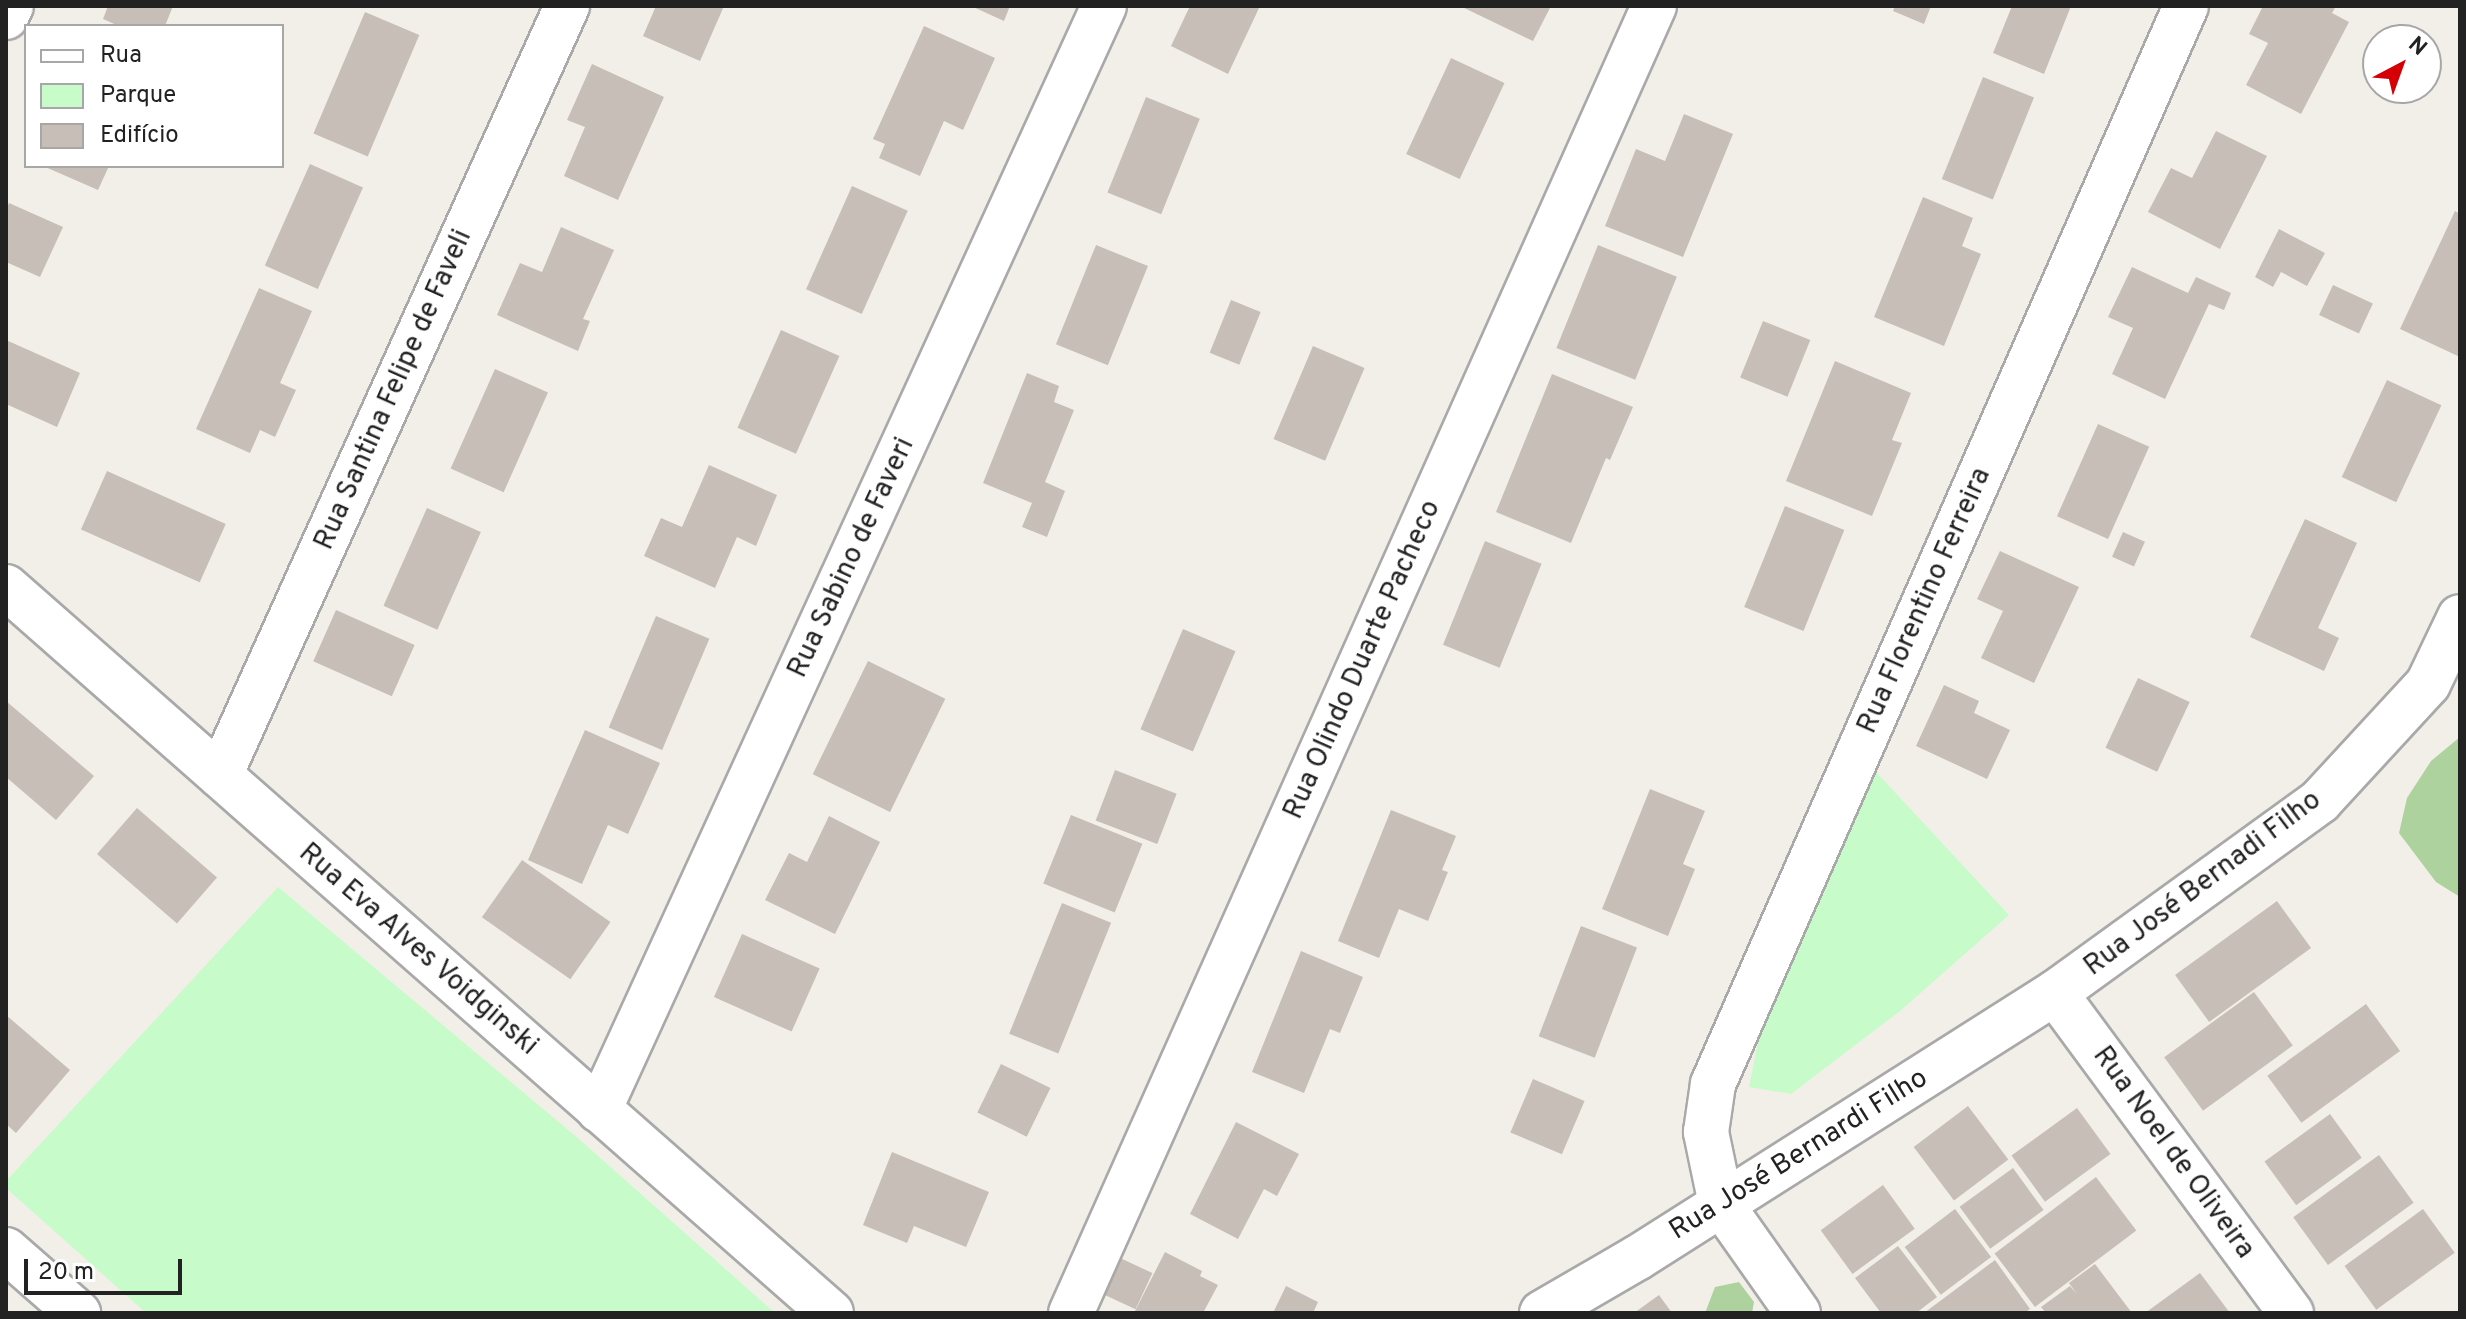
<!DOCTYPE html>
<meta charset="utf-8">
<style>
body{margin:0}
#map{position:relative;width:2466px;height:1319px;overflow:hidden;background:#f2efe9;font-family:Overpass,sans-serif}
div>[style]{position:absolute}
.forest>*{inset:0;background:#aed29d}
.park>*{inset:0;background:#c7fbc9}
.building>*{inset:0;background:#c7beb7;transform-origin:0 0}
.roads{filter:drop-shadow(2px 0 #a9a9a9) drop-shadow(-2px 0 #a9a9a9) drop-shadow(0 2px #a9a9a9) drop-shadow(0 -2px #a9a9a9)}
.minor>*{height:44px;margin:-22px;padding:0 22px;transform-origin:22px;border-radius:22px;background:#fff}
span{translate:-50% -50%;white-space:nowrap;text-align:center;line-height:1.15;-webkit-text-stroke:6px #fff;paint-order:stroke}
.street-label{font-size:28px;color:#222}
.frame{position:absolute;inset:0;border:8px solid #222;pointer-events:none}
.legend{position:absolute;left:24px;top:24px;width:260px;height:144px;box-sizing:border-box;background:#fff;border:2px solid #a7a7a7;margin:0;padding:10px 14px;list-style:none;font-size:24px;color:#222}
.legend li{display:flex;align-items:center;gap:16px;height:40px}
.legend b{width:40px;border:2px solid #a7a7a7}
.north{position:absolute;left:2362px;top:24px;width:80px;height:80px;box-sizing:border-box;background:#fff;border:2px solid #a7a7a7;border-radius:50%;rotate:41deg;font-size:22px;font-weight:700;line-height:32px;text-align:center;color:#222}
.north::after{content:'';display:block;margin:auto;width:28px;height:36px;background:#d40006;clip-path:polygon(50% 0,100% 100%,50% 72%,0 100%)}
.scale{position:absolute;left:24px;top:1259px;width:158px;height:36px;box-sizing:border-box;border:4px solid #222;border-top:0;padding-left:10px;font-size:24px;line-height:28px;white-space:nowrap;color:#222;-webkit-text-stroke:6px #fff;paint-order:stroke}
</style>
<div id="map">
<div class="forest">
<i style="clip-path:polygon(2460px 737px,2460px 897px,2436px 882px,2399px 833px,2407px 798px,2431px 761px)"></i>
<i style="clip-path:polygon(1739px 1282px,1754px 1302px,1752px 1313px,1705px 1313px,1715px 1287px)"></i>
</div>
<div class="park">
<i style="clip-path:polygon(1876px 772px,2009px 915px,1900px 1011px,1791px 1094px,1749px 1087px,1766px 1002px,1827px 855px)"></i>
<i style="clip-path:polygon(278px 887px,579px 1139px,775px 1313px,146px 1313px,6px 1188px,6px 1181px)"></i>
</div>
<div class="building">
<i style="clip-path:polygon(108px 6px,173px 6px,165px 26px,119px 26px,103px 19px)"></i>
<i style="clip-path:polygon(656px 6px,724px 6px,700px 61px,643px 36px)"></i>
<i style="clip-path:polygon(971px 6px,1010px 6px,1004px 21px)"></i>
<i style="clip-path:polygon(1190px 6px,1260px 6px,1228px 74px,1171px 46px)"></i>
<i style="clip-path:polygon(1460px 6px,1551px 6px,1533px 41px)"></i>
<i style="clip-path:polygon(1895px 6px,1931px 6px,1924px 24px,1893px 11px)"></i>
<i style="clip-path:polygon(2012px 6px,2071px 6px,2044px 74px,1993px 53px)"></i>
<i style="clip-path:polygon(2263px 6px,2336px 6px,2332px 13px,2349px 22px,2301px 114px,2246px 85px,2268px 43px,2249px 34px)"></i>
<i style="left:365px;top:12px;width:59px;height:132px;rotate:23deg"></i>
<i style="clip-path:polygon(924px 26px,995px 58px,963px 130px,944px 121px,920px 176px,879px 158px,885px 144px,873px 139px)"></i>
<i style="left:1451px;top:58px;width:59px;height:106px;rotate:25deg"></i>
<i style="clip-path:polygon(592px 64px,664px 97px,618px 200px,564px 176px,585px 127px,567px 120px)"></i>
<i style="left:1983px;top:77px;width:55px;height:110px;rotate:22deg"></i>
<i style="left:1146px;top:97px;width:58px;height:103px;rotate:22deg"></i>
<i style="clip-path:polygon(1684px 114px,1733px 134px,1683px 257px,1605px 226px,1636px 149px,1665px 161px)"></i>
<i style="clip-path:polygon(2216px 131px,2267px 156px,2220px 249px,2148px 212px,2171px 168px,2192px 178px)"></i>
<i style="left:310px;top:164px;width:58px;height:111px;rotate:24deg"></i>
<i style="clip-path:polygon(43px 166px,109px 166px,98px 190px)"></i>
<i style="left:852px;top:186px;width:61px;height:113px;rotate:24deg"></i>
<i style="clip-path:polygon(1923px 197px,1973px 218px,1962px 246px,1981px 254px,1944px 346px,1874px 317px)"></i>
<i style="clip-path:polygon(9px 203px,63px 227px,40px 277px,6px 262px,6px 211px)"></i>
<i style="clip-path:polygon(2455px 211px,2460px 214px,2460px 357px,2400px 329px)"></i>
<i style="clip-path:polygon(561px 227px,614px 250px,583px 319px,590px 321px,578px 351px,497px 315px,520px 263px,542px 272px)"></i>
<i style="clip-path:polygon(2279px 229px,2325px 253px,2307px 286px,2281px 272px,2273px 287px,2255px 277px)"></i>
<i style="left:1096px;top:245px;width:56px;height:107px;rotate:22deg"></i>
<i style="left:1598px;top:245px;width:85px;height:111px;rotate:22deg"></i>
<i style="clip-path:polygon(2132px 267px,2188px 293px,2196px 277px,2231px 293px,2224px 310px,2209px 304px,2165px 399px,2112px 374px,2133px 328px,2108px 317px)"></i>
<i style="left:2333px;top:285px;width:44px;height:33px;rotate:25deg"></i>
<i style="clip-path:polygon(259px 288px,312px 311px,280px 383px,296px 390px,275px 437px,260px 430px,250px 453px,196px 429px)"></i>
<i style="left:1231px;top:300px;width:32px;height:57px;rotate:22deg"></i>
<i style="left:1763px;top:321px;width:51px;height:61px;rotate:22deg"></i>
<i style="left:781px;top:330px;width:64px;height:107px;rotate:24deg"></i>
<i style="clip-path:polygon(6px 340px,80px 373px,57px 427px,6px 404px)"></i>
<i style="left:1313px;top:346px;width:56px;height:101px;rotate:23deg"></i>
<i style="clip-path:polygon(1835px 361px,1911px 393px,1892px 440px,1902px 443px,1872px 516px,1786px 481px)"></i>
<i style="left:495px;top:369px;width:58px;height:109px;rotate:24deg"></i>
<i style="clip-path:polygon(1027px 373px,1059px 386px,1054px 402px,1074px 410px,1045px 482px,1065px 491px,1047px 537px,1022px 527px,1032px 503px,983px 483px)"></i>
<i style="clip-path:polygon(1552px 374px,1633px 407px,1610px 460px,1606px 458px,1571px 543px,1496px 512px)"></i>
<i style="left:2387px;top:380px;width:60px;height:107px;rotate:25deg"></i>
<i style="left:2098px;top:424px;width:56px;height:101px;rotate:24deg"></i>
<i style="clip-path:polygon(709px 465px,777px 495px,756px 546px,737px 537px,715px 588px,644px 556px,661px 518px,682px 527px)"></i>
<i style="left:107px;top:471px;width:130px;height:64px;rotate:24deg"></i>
<i style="left:1785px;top:506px;width:64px;height:109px;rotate:22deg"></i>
<i style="left:427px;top:508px;width:59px;height:107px;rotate:24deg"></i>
<i style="clip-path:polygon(2305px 519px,2357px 543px,2318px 628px,2339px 638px,2324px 671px,2250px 637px)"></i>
<i style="left:2123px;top:532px;width:24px;height:27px;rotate:24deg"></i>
<i style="left:1485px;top:541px;width:61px;height:112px;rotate:22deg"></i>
<i style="clip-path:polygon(2000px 551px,2079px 587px,2034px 683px,1981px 658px,2003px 611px,1977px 599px)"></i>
<i style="left:336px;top:610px;width:86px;height:56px;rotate:24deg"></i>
<i style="left:656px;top:616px;width:58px;height:121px;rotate:23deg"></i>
<i style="left:1183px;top:629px;width:57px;height:109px;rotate:23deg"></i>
<i style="left:868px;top:661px;width:86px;height:126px;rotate:26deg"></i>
<i style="left:2138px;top:678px;width:57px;height:77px;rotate:25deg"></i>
<i style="clip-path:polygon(1944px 685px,1979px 701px,1974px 713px,2010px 730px,1987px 779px,1916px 746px)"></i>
<i style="clip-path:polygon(6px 701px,94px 776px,56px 820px,6px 777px)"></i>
<i style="clip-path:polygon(585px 730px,660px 763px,628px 834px,608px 825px,582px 884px,528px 860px)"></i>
<i style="left:1115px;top:770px;width:66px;height:54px;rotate:21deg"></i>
<i style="clip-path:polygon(1650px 789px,1705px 811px,1683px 864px,1695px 869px,1668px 936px,1602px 909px)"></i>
<i style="left:137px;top:808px;width:106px;height:61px;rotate:41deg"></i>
<i style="clip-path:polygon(1391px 810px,1456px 836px,1442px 870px,1448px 872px,1428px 921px,1399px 909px,1379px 958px,1338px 941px)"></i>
<i style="left:1071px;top:815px;width:77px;height:74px;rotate:22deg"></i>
<i style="clip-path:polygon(829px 816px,880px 842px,835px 934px,765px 900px,789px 853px,807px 862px)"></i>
<i style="left:522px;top:860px;width:108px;height:70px;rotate:35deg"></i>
<i style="left:2277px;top:901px;width:58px;height:126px;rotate:54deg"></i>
<i style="left:1062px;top:903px;width:53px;height:141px;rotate:22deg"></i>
<i style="left:1581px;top:926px;width:60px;height:118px;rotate:21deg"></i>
<i style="left:742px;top:934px;width:85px;height:69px;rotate:24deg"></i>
<i style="clip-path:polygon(1301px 951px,1363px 977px,1340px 1033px,1330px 1029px,1304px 1093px,1252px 1072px)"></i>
<i style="left:2254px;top:992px;width:66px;height:111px;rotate:54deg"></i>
<i style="left:2366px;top:1004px;width:58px;height:122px;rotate:54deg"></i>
<i style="clip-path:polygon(6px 1015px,70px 1070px,16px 1133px,6px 1124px)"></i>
<i style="left:1001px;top:1064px;width:55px;height:54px;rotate:26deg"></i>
<i style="left:1533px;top:1079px;width:56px;height:58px;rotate:23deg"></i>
<i style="left:1968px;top:1106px;width:67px;height:68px;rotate:53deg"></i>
<i style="left:2077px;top:1108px;width:57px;height:81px;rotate:54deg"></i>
<i style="left:2330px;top:1114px;width:54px;height:81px;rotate:54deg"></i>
<i style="clip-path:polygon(1236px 1122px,1299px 1154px,1277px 1196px,1264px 1189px,1238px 1239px,1190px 1214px)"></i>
<i style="clip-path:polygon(892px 1152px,989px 1192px,966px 1247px,914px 1226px,907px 1243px,863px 1225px)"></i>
<i style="left:2379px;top:1155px;width:59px;height:106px;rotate:54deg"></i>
<i style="left:2013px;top:1168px;width:52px;height:66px;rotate:54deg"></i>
<i style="left:2096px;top:1177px;width:67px;height:127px;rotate:53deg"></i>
<i style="left:1883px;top:1185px;width:54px;height:77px;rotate:54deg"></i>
<i style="left:1955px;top:1209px;width:60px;height:63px;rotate:53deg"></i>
<i style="left:2423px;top:1209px;width:54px;height:97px;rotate:54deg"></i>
<i style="clip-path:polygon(1898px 1246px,1937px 1297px,1916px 1313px,1881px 1313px,1855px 1278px)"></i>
<i style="clip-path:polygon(1165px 1252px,1202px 1271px,1200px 1276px,1218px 1285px,1203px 1313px,1135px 1311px)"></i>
<i style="left:1118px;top:1257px;width:38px;height:40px;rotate:25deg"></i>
<i style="clip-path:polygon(1995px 1260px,2030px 1309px,2024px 1313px,1924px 1313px)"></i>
<i style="clip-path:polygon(2095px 1264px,2132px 1313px,2046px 1313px,2041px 1307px,2070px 1286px,2077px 1294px,2069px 1283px)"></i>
<i style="clip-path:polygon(2200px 1273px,2230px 1313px,2145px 1313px)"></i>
<i style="clip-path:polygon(1286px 1286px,1318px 1302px,1313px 1313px,1273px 1313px)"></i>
<i style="clip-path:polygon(1659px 1295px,1672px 1313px,1634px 1313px)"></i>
</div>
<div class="roads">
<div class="minor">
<i style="left:6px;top:17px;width:12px;rotate:-66deg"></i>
<i style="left:6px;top:587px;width:1099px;rotate:41.35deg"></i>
<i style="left:220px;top:775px;width:844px;rotate:-65.71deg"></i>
<i style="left:2055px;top:993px;width:398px;rotate:53.6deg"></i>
<i style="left:599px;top:1110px;width:1214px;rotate:-65.42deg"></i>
<i style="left:6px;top:1250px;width:96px;rotate:41.2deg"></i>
<i style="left:1071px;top:1313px;width:1431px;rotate:-65.96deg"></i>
<i style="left:1542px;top:1313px;width:110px;rotate:-30.1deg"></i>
<i style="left:1637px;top:1258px;width:495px;rotate:-32.4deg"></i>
<i style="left:2055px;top:993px;width:327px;rotate:-35.9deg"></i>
<i style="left:2320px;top:801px;width:159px;rotate:-47.3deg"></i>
<i style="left:2428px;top:684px;width:74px;rotate:-64.5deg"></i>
<i style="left:1798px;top:1313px;width:133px;rotate:-125.2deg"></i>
<i style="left:1721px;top:1204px;width:74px;rotate:-101.8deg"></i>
<i style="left:1706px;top:1132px;width:49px;rotate:-81.7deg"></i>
<i style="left:1713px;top:1084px;width:1177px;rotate:-66.31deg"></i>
</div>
</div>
<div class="street-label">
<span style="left:394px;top:390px;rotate:-66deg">Rua Santina Felipe de Faveli</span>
<span style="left:852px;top:558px;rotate:-65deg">Rua Sabino de Faveri</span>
<span style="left:1925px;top:601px;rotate:-66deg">Rua Florentino Ferreira</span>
<span style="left:1363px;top:660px;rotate:-66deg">Rua Olindo Duarte Pacheco</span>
<span style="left:2203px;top:884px;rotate:-37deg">Rua José Bernadi Filho</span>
<span style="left:418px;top:950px;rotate:41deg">Rua Eva Alves Voidginski</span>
<span style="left:2173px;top:1153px;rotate:54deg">Rua Noel de Oliveira</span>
<span style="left:1799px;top:1155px;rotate:-32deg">Rua José Bernardi Filho</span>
</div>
<div class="frame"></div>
<ul class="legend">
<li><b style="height:10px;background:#fff"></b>Rua</li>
<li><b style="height:22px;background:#c7fbc9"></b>Parque</li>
<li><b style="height:22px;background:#c7beb7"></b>Edifício</li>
</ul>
<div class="north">N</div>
<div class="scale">20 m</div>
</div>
